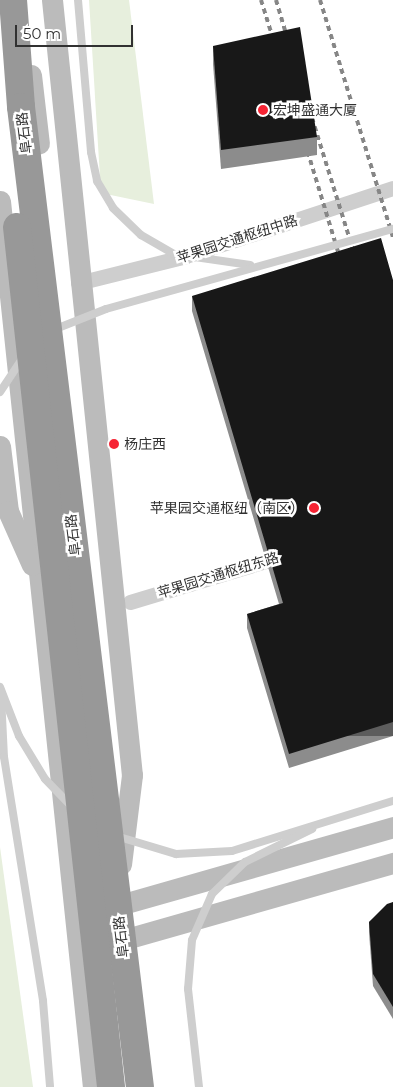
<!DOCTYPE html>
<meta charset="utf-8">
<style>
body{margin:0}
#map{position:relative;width:393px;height:1087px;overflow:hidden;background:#fff;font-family:Montserrat,"Noto Sans SC",sans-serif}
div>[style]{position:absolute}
.green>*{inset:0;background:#e7efdd}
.street>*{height:15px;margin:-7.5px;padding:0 7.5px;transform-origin:7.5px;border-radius:7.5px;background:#cecece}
.secondary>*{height:21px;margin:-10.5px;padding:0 10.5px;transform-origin:10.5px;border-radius:10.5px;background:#bbb}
.rail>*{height:4px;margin-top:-2px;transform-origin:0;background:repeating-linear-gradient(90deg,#868686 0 5px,transparent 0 9px)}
.lane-bridge>*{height:8px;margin:-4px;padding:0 4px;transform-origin:4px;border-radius:4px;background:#cecece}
.highway-bridge>*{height:28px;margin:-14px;padding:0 14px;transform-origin:14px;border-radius:14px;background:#989898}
.wall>*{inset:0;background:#8c8c8c}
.shaded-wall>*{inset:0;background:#5d5d5d;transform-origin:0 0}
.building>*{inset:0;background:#181818}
.dots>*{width:14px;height:14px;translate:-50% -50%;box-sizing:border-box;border:2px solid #fff;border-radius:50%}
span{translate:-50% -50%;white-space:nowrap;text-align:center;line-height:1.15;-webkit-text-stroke:5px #fff;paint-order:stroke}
.poi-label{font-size:14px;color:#313131}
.left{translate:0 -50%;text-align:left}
.right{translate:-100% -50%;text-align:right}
.street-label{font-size:14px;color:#313131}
.scale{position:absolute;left:15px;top:25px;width:118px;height:22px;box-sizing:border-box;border:2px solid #313131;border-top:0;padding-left:6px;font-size:15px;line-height:18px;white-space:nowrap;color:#313131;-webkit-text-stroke:4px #fff;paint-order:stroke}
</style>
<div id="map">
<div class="green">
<i style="clip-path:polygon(89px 0,129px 0,154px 204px,101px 193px)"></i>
<i style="clip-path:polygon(0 847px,33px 1087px,0 1087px)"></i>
</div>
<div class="street">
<i style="left:78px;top:283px;width:111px;rotate:-14deg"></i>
<i style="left:186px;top:256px;width:218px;rotate:-18.2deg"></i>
<i style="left:130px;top:602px;width:163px;rotate:-16.8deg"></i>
</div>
<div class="secondary">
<i style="left:52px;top:0;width:779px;rotate:84.11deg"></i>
<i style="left:132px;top:775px;width:90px;rotate:97deg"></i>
<i style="left:31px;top:75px;width:69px;rotate:83.4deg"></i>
<i style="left:0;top:201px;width:891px;rotate:84.01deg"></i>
<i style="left:0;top:446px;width:65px;rotate:83deg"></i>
<i style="left:8px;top:511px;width:59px;rotate:66deg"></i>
<i style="left:123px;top:904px;width:281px;rotate:-15.9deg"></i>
<i style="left:126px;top:939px;width:278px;rotate:-15.9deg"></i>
</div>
<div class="rail">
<i style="left:261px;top:0;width:47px;rotate:72.7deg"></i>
<i style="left:276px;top:0;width:46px;rotate:73.5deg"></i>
<i style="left:320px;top:0;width:249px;rotate:72.9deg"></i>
<i style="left:312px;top:118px;width:148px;rotate:72.7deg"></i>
<i style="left:305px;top:143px;width:127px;rotate:73.1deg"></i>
</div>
<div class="lane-bridge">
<i style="left:78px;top:0;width:153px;rotate:85.1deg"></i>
<i style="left:91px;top:152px;width:30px;rotate:78deg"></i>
<i style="left:97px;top:181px;width:31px;rotate:59deg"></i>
<i style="left:113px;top:208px;width:39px;rotate:44deg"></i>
<i style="left:141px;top:235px;width:38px;rotate:30deg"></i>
<i style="left:174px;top:254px;width:77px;rotate:8.2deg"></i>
<i style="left:53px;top:330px;width:57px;rotate:-21.6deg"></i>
<i style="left:106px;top:309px;width:298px;rotate:-15.6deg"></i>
<i style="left:0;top:392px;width:43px;rotate:-56.3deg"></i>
<i style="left:0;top:687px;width:53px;rotate:68.8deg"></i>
<i style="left:19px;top:736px;width:50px;rotate:58.8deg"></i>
<i style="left:45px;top:779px;width:40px;rotate:46deg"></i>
<i style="left:1px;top:696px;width:61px;rotate:87.2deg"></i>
<i style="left:4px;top:757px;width:247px;rotate:80.9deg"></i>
<i style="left:43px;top:1001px;width:86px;rotate:85.3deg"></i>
<i style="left:116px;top:836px;width:63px;rotate:16.7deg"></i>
<i style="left:176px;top:854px;width:56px;rotate:-3.1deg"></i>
<i style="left:232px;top:851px;width:169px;rotate:-17.3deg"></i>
<i style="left:199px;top:1087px;width:99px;rotate:-96.4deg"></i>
<i style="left:188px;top:989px;width:49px;rotate:-85.3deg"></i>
<i style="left:192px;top:940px;width:50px;rotate:-66.5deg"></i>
<i style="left:212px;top:894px;width:46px;rotate:-44.1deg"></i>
<i style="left:245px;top:862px;width:75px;rotate:-26.2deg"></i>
</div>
<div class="highway-bridge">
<i style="left:13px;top:0;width:107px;rotate:85.7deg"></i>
<i style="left:21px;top:107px;width:987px;rotate:83.08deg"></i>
<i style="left:17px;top:227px;width:865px;rotate:83.76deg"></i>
</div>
<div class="wall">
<i style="clip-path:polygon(213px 46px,317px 137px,317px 155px,221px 169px,213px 64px)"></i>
<i style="clip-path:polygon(393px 280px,393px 736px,289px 768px,247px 628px,247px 614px,279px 604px,192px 311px,192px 296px)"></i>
<i style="clip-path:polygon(393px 902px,393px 1019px,373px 986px,369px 933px,369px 922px)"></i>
</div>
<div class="shaded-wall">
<i style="left:393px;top:722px;width:14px;height:109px;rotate:90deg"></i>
</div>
<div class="building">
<i style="clip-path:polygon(300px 27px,317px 137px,221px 150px,213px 46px)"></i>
<i style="clip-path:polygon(381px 238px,393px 280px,393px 722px,289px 754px,247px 614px,283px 603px,192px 296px)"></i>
<i style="clip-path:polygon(393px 902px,393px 1007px,373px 974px,369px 922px,387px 904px)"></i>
</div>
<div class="dots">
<i style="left:263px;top:110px;background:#f62434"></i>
<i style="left:114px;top:444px;background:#f62434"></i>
<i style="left:314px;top:508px;background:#f62434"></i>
</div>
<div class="poi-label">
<span class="left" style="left:273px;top:110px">宏坤盛通大厦</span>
<span class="left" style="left:124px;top:444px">杨庄西</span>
<span class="right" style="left:304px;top:508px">苹果园交通枢纽（南区）</span>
</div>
<div class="street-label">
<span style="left:24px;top:133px;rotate:-97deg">阜石路</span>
<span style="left:237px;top:239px;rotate:-18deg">苹果园交通枢纽中路</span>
<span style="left:73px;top:535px;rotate:-97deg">阜石路</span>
<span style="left:218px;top:575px;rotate:-17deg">苹果园交通枢纽东路</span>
<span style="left:121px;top:937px;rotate:-97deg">阜石路</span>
</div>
<div class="scale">50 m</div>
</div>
